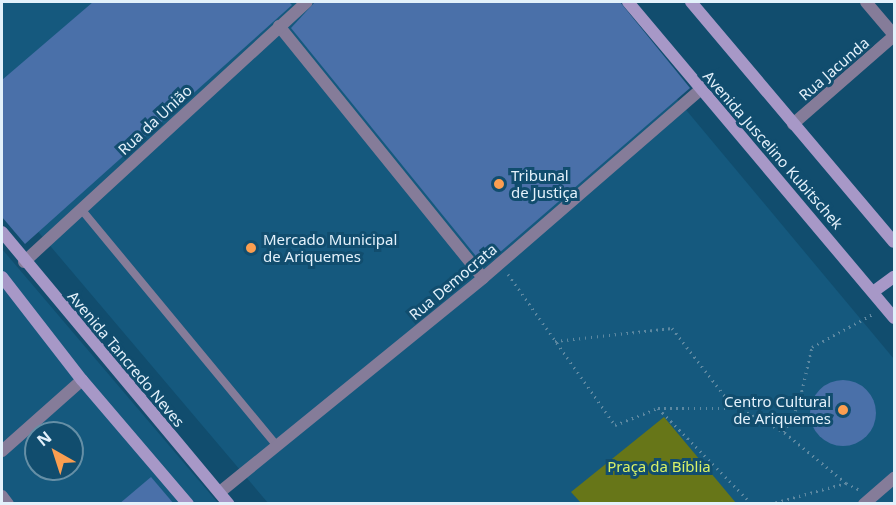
<!DOCTYPE html>
<meta charset="utf-8">
<style>
body{margin:0}
#map{position:relative;width:896px;height:505px;overflow:hidden;background:#114d6e;font-family:"Noto Sans",sans-serif}
div>[style]{position:absolute}
.built>*{inset:0;background:#15597e}
.green>*{inset:0;background:#677618}
.building>*{inset:0;background:#4a70a9}
.round{border-radius:50%}
.path>*{height:3px;margin-top:-1.5px;transform-origin:0;background:repeating-linear-gradient(90deg,#5d88a1 0 1.5px,transparent 0 6px)}
.service>*{height:8px;margin:-4px;padding:0 4px;transform-origin:4px;border-radius:4px;background:#857c99}
.minor>*{height:12px;margin:-6px;padding:0 6px;transform-origin:6px;border-radius:6px;background:#857c99}
.tertiary>*{height:12px;margin:-6px;padding:0 6px;transform-origin:6px;border-radius:6px;background:#857c99}
.secondary>*{height:12px;margin:-6px;padding:0 6px;transform-origin:6px;border-radius:6px;background:#a798c7}
.dots>*{width:16px;height:16px;translate:-50% -50%;box-sizing:border-box;border:3px solid #114d6e;border-radius:50%}
span{translate:-50% -50%;white-space:nowrap;text-align:center;line-height:1.15;-webkit-text-stroke:6px #114d6e;paint-order:stroke}
.street-label{font-size:15px;color:#e3f1fb}
.poi-label{font-size:15px;color:#e3f1fb}
.left{translate:0 -50%;text-align:left}
.right{translate:-100% -50%;text-align:right}
.park-label{font-size:15px;color:#d8f167}
.frame{position:absolute;inset:0;border:3px solid #e3f1fb;pointer-events:none}
.north{position:absolute;left:24px;top:421px;width:60px;height:60px;box-sizing:border-box;background:#114d6e;border:2px solid #658fa6;border-radius:50%;rotate:321deg;font-size:16px;font-weight:700;line-height:24px;text-align:center;color:#e3f1fb}
.north::after{content:'';display:block;margin:auto;width:21px;height:27px;background:#fb9e50;clip-path:polygon(50% 0,100% 100%,50% 72%,0 100%)}
</style>
<div id="map">
<div class="built">
<i style="clip-path:polygon(2px 2px,596px 2px,894px 359px,894px 503px,268px 503px,2px 189px)"></i>
<i style="clip-path:polygon(evenodd,2px 249px,218px 503px,2px 503px,2px 249px,36px 433px,72px 433px,72px 469px,36px 469px,36px 433px)"></i>
</div>
<div class="green">
<i style="clip-path:polygon(664px 417px,736px 503px,581px 503px,571px 492px)"></i>
</div>
<div class="building">
<i style="clip-path:polygon(93px 2px,289px 2px,292px 5px,25px 244px,2px 217px,2px 80px)"></i>
<i style="clip-path:polygon(315px 2px,620px 2px,690px 88px,484px 266px,291px 28px)"></i>
<i class="round" style="left:810px;top:380px;width:66px;height:66px"></i>
<i style="clip-path:polygon(151px 477px,174px 504px,119px 504px)"></i>
</div>
<div class="path">
<i style="left:508px;top:274px;width:185px;rotate:54.7deg"></i>
<i style="left:615px;top:425px;width:46px;rotate:-21.6deg"></i>
<i style="left:658px;top:408px;width:134px;rotate:45.6deg"></i>
<i style="left:555px;top:341px;width:118px;rotate:-6.3deg"></i>
<i style="left:672px;top:328px;width:96px;rotate:52.2deg"></i>
<i style="left:731px;top:404px;width:60px;rotate:27.8deg"></i>
<i style="left:658px;top:408px;width:79px"></i>
<i style="left:846px;top:483px;width:80px;rotate:-140.6deg"></i>
<i style="left:784px;top:432px;width:33px;rotate:-63deg"></i>
<i style="left:799px;top:403px;width:57px;rotate:-76.9deg"></i>
<i style="left:812px;top:347px;width:69px;rotate:-28.4deg"></i>
<i style="left:770px;top:504px;width:79px;rotate:-15.4deg"></i>
<i style="left:846px;top:483px;width:16px;rotate:27deg"></i>
</div>
<div class="service">
<i style="left:81px;top:209px;width:308px;rotate:50.4deg"></i>
</div>
<div class="minor">
<i style="left:866px;top:2px;width:43px;rotate:49.7deg"></i>
<i style="left:279px;top:26px;width:324px;rotate:51deg"></i>
<i style="left:24px;top:262px;width:384px;rotate:-42.6deg"></i>
<i style="left:2px;top:451px;width:107px;rotate:-41.6deg"></i>
<i style="left:220px;top:492px;width:339px;rotate:-39.1deg"></i>
<i style="left:483px;top:278px;width:289px;rotate:-40.9deg"></i>
</div>
<div class="tertiary">
<i style="left:793px;top:124px;width:134px;rotate:-41.1deg"></i>
<i style="left:2px;top:496px;width:10px;rotate:53deg"></i>
<i style="left:864px;top:504px;width:40px;rotate:-41deg"></i>
</div>
<div class="secondary">
<i style="left:628px;top:2px;width:413px;rotate:49.9deg"></i>
<i style="left:691px;top:2px;width:314px;rotate:49.8deg"></i>
<i style="left:2px;top:232px;width:354px;rotate:50.2deg"></i>
<i style="left:2px;top:277px;width:130px;rotate:52.2deg"></i>
<i style="left:82px;top:380px;width:163px;rotate:49.5deg"></i>
<i style="left:873px;top:292px;width:26px;rotate:-36deg"></i>
</div>
<div class="dots">
<i style="left:499px;top:184px;background:#fb9e50"></i>
<i style="left:251px;top:248px;background:#fb9e50"></i>
<i style="left:843px;top:410px;background:#fb9e50"></i>
</div>
<div class="street-label">
<span style="left:834px;top:69px;rotate:-41deg">Rua Jacunda</span>
<span style="left:155px;top:120px;rotate:-43deg">Rua da União</span>
<span style="left:773px;top:150px;rotate:49deg">Avenida Juscelino Kubitschek</span>
<span style="left:453px;top:282px;rotate:-40deg">Rua Democrata</span>
<span style="left:126px;top:359px;rotate:50deg">Avenida Tancredo Neves</span>
</div>
<div class="poi-label">
<span class="left" style="left:511px;top:184px">Tribunal<br>de Justiça</span>
<span class="left" style="left:263px;top:248px">Mercado Municipal<br>de Ariquemes</span>
<span class="right" style="left:831px;top:410px">Centro Cultural<br>de Ariquemes</span>
</div>
<div class="park-label">
<span style="left:659px;top:467px">Praça da Bíblia</span>
</div>
<div class="frame"></div>
<div class="north">N</div>
</div>
